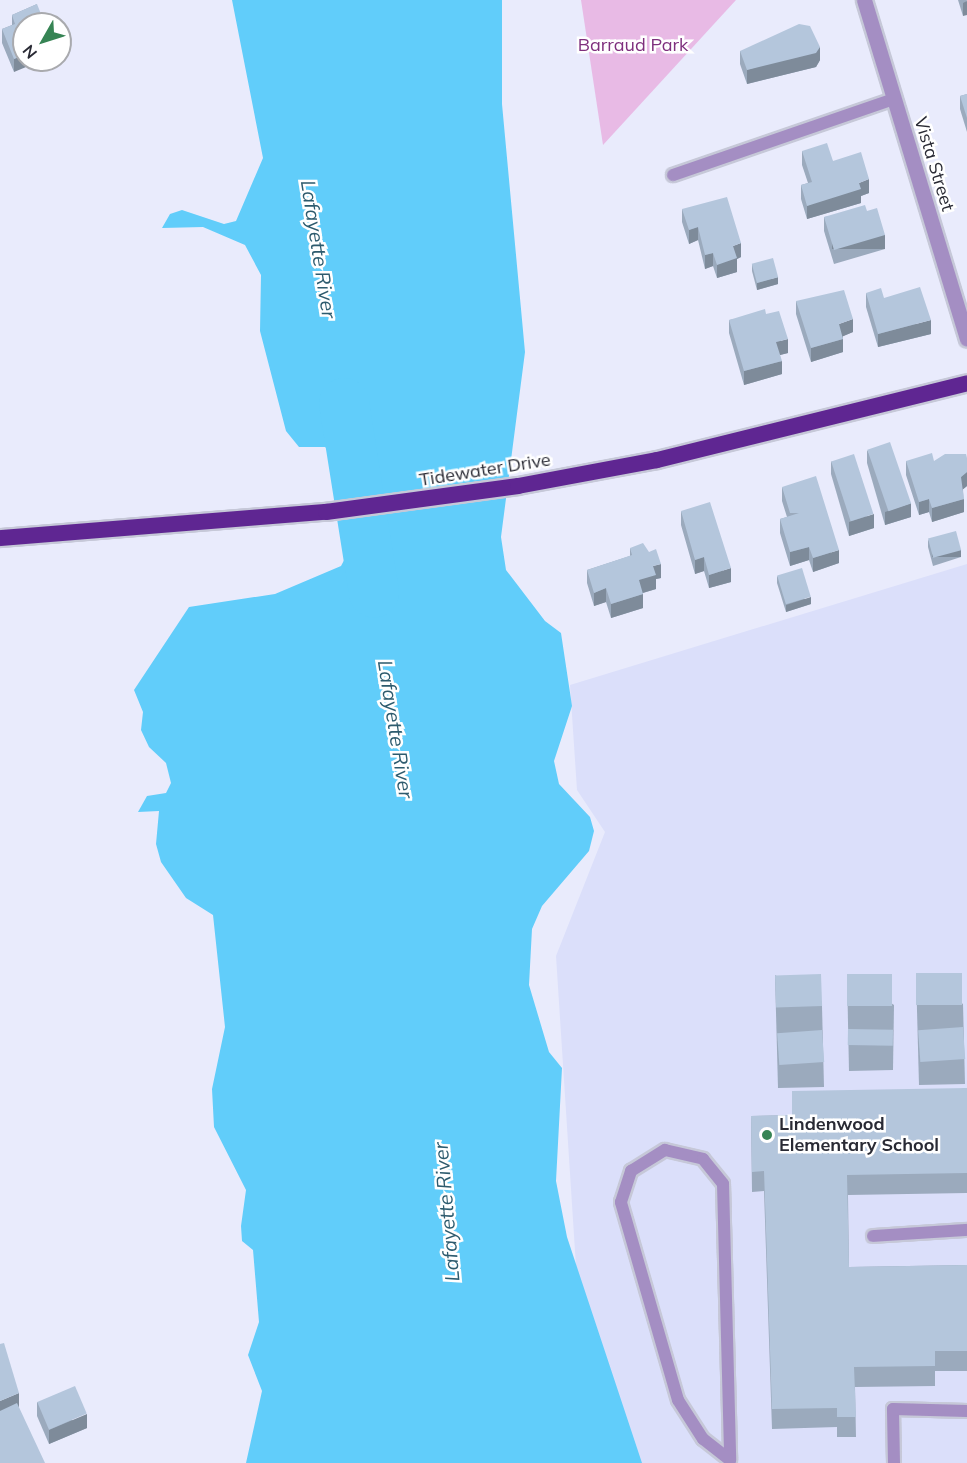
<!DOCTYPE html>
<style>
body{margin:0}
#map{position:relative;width:967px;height:1463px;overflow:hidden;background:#e9ebfc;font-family:Mulish,sans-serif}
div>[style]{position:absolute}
.built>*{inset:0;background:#dbdffa}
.green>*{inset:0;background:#e8bae5}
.water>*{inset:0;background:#61cdfa}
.river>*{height:50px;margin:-25px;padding:0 25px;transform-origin:25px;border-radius:25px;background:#61cdfa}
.roads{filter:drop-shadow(2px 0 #c6c8d8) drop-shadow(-2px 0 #c6c8d8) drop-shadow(0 2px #c6c8d8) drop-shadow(0 -2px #c6c8d8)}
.service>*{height:12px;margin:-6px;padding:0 6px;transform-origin:6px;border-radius:6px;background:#a48ec3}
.minor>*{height:15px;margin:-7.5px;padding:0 7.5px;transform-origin:7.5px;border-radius:7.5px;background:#a48ec3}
.trunk>*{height:16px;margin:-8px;padding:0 8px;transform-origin:8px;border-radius:8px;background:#5f2692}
.wall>*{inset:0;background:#9baabd}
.shaded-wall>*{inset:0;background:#7e8b9a;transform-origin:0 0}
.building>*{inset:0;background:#b4c6dc;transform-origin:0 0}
.dots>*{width:16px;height:16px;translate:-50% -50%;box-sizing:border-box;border:3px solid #fff;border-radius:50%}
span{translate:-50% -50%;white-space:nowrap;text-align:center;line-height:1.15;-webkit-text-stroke:5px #fff;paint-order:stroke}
.park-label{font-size:18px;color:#7e2f7d}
.street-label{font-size:18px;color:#292a34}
.poi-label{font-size:18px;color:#292a34;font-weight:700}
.left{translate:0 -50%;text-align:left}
.water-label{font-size:20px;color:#2d5b6e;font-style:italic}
.north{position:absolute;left:12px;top:12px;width:60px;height:60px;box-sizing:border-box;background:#fff;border:2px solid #a9aaae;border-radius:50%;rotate:231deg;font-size:16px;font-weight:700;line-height:24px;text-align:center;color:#292a34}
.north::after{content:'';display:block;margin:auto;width:21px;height:27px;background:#368454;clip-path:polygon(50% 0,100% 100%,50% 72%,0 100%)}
</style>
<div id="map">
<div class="built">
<i style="clip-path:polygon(967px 564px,967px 1463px,621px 1463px,579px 1313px,556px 956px,605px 832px,577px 790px,570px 685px)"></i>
</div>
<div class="green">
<i style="clip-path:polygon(581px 0,736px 0,603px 145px)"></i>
</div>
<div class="water">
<i style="clip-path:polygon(232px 0,502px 0,502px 104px,525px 352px,501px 537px,506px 570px,545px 621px,561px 633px,572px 706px,554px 761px,559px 784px,590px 817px,594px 831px,589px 851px,542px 906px,532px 929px,529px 985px,549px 1052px,562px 1068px,556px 1181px,567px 1237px,642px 1463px,246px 1463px,262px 1391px,248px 1355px,259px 1322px,253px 1250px,242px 1241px,241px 1226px,246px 1190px,214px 1127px,212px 1089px,225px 1027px,213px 915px,186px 898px,161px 862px,156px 844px,159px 811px,138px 812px,147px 796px,166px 793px,171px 783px,166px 763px,149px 747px,141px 730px,143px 712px,134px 690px,189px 607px,275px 594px,341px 566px,369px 513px,362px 476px,325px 447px,299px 447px,286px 431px,260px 331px,261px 275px,245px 245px,203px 227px,162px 228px,170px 214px,182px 210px,224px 224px,236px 221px,263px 158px)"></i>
</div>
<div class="river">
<i style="left:344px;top:403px;width:192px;rotate:81deg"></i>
</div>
<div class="roads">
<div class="service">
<i style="left:673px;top:175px;width:234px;rotate:-19deg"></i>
<i style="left:665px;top:1150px;width:39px;rotate:13deg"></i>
<i style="left:703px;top:1159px;width:32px;rotate:51deg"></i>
<i style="left:723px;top:1184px;width:276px;rotate:88.5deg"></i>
<i style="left:730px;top:1460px;width:34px;rotate:-142deg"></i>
<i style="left:703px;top:1439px;width:46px;rotate:-122.7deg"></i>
<i style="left:678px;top:1400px;width:206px;rotate:-106.1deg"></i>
<i style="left:621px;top:1202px;width:33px;rotate:-72deg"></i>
<i style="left:631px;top:1171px;width:40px;rotate:-32deg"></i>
<i style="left:873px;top:1236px;width:94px;rotate:-3.7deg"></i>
<i style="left:894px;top:1463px;width:54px;rotate:-91.1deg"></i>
<i style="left:893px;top:1409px;width:74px;rotate:1.5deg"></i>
</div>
<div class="minor">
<i style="left:864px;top:0;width:354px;rotate:73.1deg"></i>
</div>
<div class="trunk">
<i style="left:0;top:538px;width:327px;rotate:-4.6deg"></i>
<i style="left:326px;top:512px;width:194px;rotate:-7.7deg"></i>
<i style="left:518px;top:486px;width:141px;rotate:-10.6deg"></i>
<i style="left:657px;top:460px;width:319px;rotate:-13.9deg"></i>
</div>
</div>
<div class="wall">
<i style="clip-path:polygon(958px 0,967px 0,963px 16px)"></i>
<i style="clip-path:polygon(37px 4px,14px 72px,2px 43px,2px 29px,12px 25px,12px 15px)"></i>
<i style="clip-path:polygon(740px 51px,820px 60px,816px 67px,747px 84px,740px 64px)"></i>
<i style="clip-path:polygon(967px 94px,967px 132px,960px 109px,960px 96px)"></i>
<i style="clip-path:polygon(802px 151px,833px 161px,869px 193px,861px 196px,861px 203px,807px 219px,801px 199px,801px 185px,808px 183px,802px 165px)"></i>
<i style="clip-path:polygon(682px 209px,741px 257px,737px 259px,737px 272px,717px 278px,713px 266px,705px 269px,698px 240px,689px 244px,682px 222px)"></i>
<i style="clip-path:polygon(867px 211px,885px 249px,834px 264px,824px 231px,824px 217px)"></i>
<i style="clip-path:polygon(752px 264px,778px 284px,757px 290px,752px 271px)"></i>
<i style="clip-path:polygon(866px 293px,931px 334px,878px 347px,866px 307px)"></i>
<i style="clip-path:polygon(796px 301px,853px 332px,843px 336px,843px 352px,811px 362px,796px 314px)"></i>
<i style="clip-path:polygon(766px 314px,788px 353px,780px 355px,782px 374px,744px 385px,729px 333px,729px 320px)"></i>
<i style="clip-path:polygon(867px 450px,911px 517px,885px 525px,867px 463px)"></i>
<i style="clip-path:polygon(967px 458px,967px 486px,963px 489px,964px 512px,932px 522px,929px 512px,919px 515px,906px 475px,906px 461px,934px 461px)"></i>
<i style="clip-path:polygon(831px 461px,874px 528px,849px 536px,831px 474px)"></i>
<i style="clip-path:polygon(782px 487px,839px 563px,813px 572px,809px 560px,790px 566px,780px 533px,780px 519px,787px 517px,782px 501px)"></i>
<i style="clip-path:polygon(681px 511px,731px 582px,709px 588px,704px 571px,695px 574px,681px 525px)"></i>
<i style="clip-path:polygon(928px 540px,961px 557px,933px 566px,928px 547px)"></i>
<i style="clip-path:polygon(630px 548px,661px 578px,656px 579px,656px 589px,643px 593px,643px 608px,611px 618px,606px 602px,594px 606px,587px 583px,587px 570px,630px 556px)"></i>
<i style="clip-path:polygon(777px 576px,811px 604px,786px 612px,777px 583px)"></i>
<i style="clip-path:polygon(916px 973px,963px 1004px,965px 1084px,919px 1085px)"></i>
<i style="clip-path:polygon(847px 974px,894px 1005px,893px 1070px,849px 1071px)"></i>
<i style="clip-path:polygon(775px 975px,822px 1006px,824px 1087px,778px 1088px)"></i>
<i style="clip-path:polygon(967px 1088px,967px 1193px,848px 1195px,849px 1267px,967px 1265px,967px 1371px,935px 1371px,935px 1386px,855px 1387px,856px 1437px,837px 1437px,837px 1427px,772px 1429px,764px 1191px,752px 1192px,751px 1116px,792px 1115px)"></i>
<i style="clip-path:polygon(37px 1402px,87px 1428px,49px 1444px,37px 1416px)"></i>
</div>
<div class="shaded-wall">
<i style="clip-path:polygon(967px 1px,967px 15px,963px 16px,963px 3px)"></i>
<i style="clip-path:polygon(820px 47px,820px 60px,816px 67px,747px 84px,747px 70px)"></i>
<i style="clip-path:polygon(24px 55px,24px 60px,43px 60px,14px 72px,14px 59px)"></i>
<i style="clip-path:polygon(869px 179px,869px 193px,861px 196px,861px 203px,807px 219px,807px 206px,859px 183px)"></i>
<i style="clip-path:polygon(698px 227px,698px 240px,689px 244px,689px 230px)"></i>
<i style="left:885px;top:235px;width:14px;height:53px;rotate:90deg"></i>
<i style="clip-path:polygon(741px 243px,741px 257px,737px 259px,737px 272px,717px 278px,717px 265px,733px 246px)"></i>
<i style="clip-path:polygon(713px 253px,713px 266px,705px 269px,705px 255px)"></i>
<i style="clip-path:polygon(778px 277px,778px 284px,757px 290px,757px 283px)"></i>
<i style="clip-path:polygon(853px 319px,853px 332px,839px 338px,839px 324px)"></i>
<i style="clip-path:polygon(931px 320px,931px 334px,878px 347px,878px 334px)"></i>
<i style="clip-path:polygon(788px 339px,788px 353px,776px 356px,776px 342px)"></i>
<i style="clip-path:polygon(843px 339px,843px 352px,811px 362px,811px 348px)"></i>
<i style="clip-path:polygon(782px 361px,782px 374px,744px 385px,744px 371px)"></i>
<i style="clip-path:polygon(967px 472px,967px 486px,961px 491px,961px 477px)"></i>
<i style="clip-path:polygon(929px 499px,929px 512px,919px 515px,919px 502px)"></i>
<i style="clip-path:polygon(964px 499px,964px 512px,932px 522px,932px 508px)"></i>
<i style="clip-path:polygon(911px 503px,911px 517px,885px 525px,885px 512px)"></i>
<i style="clip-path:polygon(874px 514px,874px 528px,849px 536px,849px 522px)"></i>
<i style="clip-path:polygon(809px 547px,809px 560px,790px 566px,790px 552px)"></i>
<i style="clip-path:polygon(839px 550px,839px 563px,813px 572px,813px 558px)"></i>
<i style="left:961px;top:550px;width:7px;height:29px;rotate:90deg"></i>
<i style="clip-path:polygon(704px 557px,704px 571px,695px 574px,695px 560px)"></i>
<i style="clip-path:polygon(661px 564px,661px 578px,656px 579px,656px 589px,639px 594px,639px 580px,653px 566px)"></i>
<i style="clip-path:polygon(731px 568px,731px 582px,709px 588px,709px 575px)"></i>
<i style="clip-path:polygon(606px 588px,606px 602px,594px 606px,594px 593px)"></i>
<i style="clip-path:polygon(643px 594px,643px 608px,611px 618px,611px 604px)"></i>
<i style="clip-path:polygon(811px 597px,811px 604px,786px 612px,786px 605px)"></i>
<i style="clip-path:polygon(19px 1393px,19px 1407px,0 1414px,0 1401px)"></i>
<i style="clip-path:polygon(87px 1414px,87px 1428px,49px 1444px,49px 1430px)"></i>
</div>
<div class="building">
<i style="clip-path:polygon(37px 4px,45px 24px,24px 24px,24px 55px,14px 59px,2px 29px,15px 24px,12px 15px)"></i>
<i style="clip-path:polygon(799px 24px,810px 26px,820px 47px,816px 53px,747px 70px,740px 51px)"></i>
<i style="clip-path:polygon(967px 94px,967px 118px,960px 96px)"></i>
<i style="clip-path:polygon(827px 143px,833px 161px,861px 152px,869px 179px,859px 183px,861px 189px,807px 206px,801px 185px,812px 182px,802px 151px)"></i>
<i style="clip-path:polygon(727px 197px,741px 243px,733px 246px,737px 258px,717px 265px,713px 253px,705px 255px,698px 227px,689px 230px,682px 209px)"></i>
<i style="clip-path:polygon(865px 205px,867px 211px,877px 208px,885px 235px,834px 250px,824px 217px)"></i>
<i style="left:773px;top:258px;width:20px;height:22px;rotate:75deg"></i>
<i style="clip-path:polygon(920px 287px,931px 320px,878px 334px,866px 293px,881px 288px,884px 298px)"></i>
<i style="clip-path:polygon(844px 290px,853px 319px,839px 324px,843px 339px,811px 348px,796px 301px)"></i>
<i style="clip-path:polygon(765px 309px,766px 314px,779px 311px,788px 339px,776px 342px,782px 361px,744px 371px,729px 320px)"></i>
<i style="left:890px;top:442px;width:65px;height:24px;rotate:71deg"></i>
<i style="clip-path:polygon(932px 453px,934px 461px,945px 454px,966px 454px,967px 458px,967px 472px,961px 477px,964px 499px,932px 508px,929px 499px,919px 502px,906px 461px)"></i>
<i style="left:854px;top:454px;width:63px;height:24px;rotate:72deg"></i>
<i style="clip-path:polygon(816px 476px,839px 550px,813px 558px,809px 547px,790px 552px,780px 519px,799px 513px,790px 513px,782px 487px)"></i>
<i style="clip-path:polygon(710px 502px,731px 568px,709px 575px,704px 557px,695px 560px,681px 511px)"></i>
<i style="left:956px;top:531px;width:20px;height:29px;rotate:75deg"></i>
<i style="clip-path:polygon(643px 543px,649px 552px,656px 549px,661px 564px,653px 566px,656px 575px,639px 580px,643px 594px,611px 604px,606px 588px,594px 593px,587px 570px,632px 555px,630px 548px)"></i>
<i style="left:802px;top:568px;width:30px;height:26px;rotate:73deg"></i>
<i style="left:916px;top:973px;width:46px;height:32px"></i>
<i style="left:821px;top:974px;width:32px;height:46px;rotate:88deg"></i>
<i style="left:847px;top:974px;width:45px;height:32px"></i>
<i style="left:963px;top:1027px;width:32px;height:45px;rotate:86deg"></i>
<i style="left:848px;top:1029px;width:45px;height:16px;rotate:1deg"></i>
<i style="left:822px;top:1030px;width:32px;height:45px;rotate:86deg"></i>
<i style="clip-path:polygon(967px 1088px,967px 1173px,847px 1175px,849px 1267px,967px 1265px,967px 1351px,935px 1351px,935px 1366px,854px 1367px,856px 1417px,837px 1417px,837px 1408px,772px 1409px,764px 1171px,752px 1172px,751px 1116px,792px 1115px,792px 1091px)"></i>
<i style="clip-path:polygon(4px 1343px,19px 1393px,0 1401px,0 1344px)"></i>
<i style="left:75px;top:1386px;width:30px;height:41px;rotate:67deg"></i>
<i style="clip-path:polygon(17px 1403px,45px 1463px,0 1463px,0 1411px)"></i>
</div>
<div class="dots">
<i style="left:767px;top:1135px;background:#368454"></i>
</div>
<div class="park-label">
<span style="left:633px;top:45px">Barraud Park</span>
</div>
<div class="street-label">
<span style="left:934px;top:164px;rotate:73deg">Vista Street</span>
<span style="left:485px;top:470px;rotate:-9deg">Tidewater Drive</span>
</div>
<div class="poi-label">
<span class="left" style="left:779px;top:1135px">Lindenwood<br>Elementary School</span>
</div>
<div class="water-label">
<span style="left:319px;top:249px;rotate:81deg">Lafayette River</span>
<span style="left:396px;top:729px;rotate:81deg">Lafayette River</span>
<span style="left:446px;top:1212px;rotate:-95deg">Lafayette River</span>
</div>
<div class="north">N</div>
</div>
